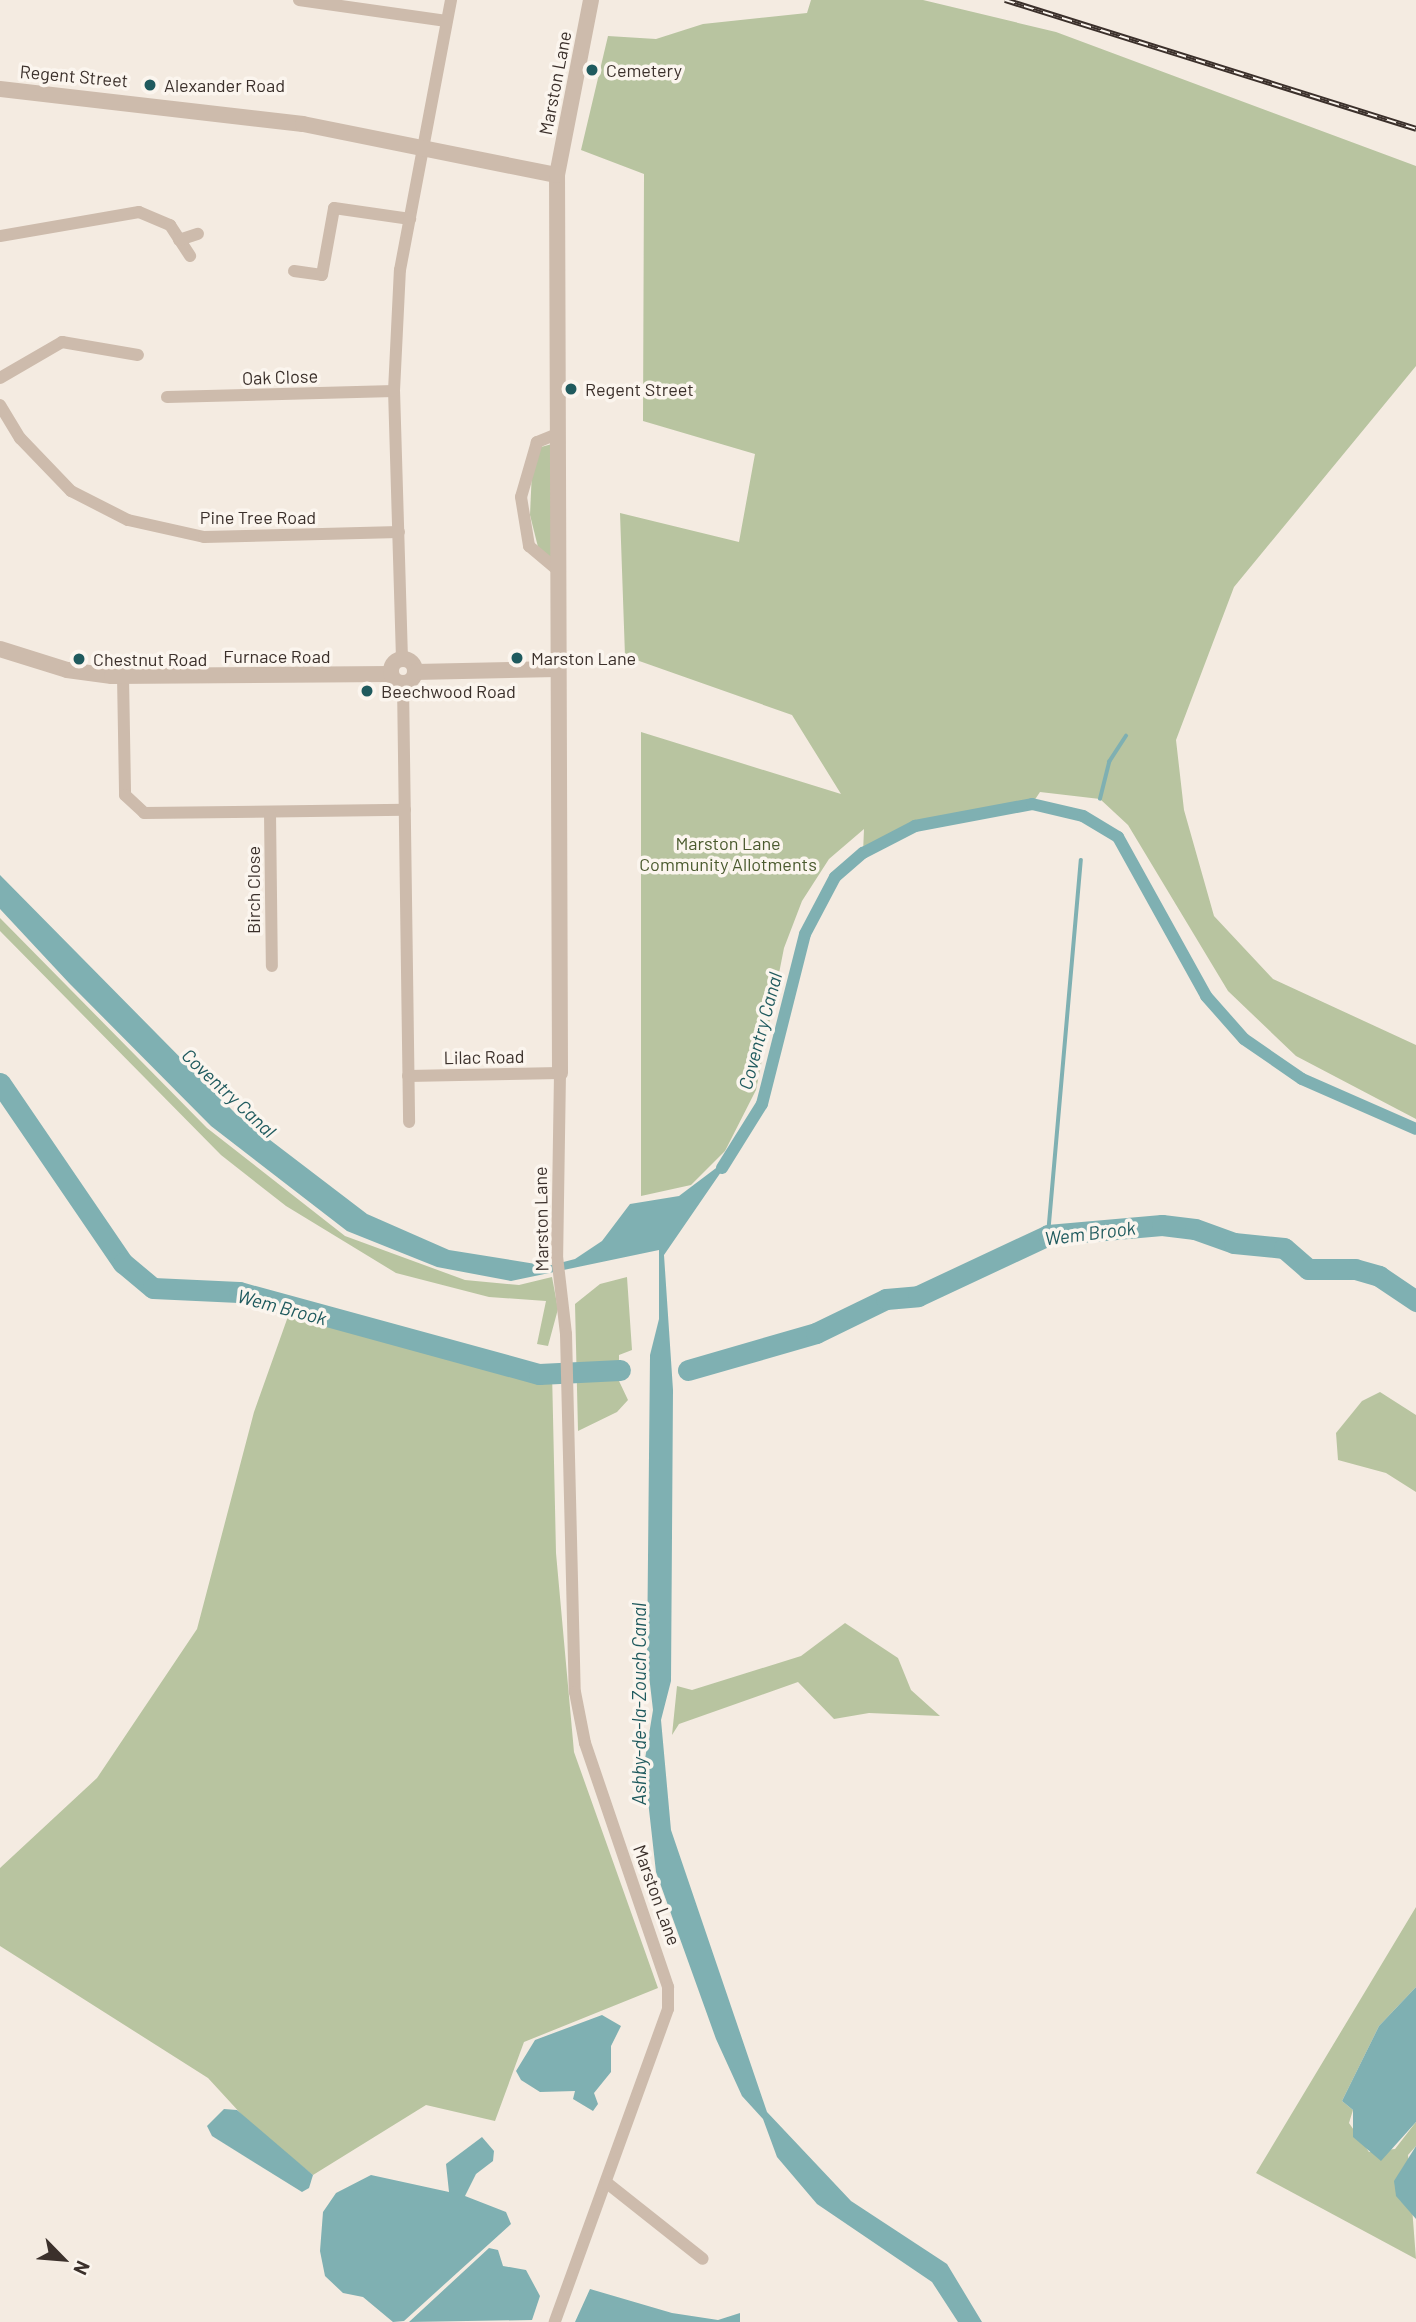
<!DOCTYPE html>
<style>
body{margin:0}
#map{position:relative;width:1416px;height:2322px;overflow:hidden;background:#f4ebe1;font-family:Barlow,sans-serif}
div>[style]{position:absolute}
.green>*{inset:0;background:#b8c4a0}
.water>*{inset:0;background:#7fb0b2}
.stream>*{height:3.5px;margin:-1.75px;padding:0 1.75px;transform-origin:1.75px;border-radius:1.75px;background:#7fb0b2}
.canal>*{height:12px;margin:-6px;padding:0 6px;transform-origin:6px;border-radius:6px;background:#7fb0b2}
.river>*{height:21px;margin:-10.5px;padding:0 10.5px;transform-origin:10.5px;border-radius:10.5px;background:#7fb0b2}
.minor>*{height:12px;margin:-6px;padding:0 6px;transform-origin:6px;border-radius:6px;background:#cdbbac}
.tertiary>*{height:16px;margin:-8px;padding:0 8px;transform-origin:8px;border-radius:8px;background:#cdbbac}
.tertiary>.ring{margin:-8px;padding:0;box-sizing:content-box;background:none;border:16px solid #cdbbac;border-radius:50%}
.rail>*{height:6px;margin-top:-3px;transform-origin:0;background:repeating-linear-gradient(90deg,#fbf5ee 0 10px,#3b302b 0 20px);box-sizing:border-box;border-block:2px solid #3b302b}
.dots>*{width:19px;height:19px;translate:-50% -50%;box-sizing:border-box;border:4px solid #fbf5ee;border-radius:50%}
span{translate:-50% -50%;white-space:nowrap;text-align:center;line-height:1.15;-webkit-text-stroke:7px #fbf5ee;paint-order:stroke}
.poi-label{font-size:18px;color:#3b302b}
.left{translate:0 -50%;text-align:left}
.street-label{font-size:18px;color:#3b302b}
.park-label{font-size:18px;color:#4a5a2e}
.water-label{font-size:19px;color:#1f5a5e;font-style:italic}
.north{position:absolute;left:28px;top:2224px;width:70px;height:70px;-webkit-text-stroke:5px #fbf5ee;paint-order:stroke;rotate:115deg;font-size:19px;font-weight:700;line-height:28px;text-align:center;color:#3b302b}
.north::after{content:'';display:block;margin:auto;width:24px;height:32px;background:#3b302b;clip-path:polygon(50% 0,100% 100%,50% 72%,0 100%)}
</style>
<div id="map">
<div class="green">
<i style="clip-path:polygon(811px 0,923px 0,1056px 32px,1416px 166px,1416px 366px,1234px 587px,1176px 740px,1184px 810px,1214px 916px,1273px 979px,1416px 1045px,1416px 1119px,1296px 1056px,1228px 991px,1128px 825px,1100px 799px,1040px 792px,1032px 804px,915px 826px,863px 853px,864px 829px,829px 859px,802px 901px,784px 948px,756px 1090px,725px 1151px,691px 1185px,641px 1196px,641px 732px,841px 794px,792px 715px,625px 656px,620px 513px,739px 542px,755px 454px,643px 421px,644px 174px,581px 150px,608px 36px,656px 39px,703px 24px,807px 13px)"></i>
<i style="clip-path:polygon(552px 444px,553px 560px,539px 551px,530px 515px,532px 470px,541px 447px)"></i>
<i style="clip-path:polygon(0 918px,207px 1128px,345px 1236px,465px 1280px,519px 1285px,552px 1277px,558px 1309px,548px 1346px,537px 1344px,546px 1301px,489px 1297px,396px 1273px,286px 1206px,221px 1155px,0 931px)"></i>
<i style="clip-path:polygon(627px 1277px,632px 1350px,619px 1355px,619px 1381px,628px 1400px,617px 1412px,578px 1431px,575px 1304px,600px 1284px)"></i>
<i style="clip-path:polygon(291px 1308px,510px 1368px,552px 1371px,556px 1553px,574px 1752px,658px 1988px,524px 2042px,495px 2121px,426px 2105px,313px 2175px,254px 2128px,208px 2078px,0 1946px,0 1868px,97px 1778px,197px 1629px,254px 1412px)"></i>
<i style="clip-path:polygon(1380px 1392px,1416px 1415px,1416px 1492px,1386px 1473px,1338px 1460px,1336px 1433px,1362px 1401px)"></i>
<i style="clip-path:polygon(845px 1623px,898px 1658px,911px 1690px,940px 1716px,869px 1713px,834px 1719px,798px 1682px,679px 1724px,672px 1735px,677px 1686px,692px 1690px,801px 1656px)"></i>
<i style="clip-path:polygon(1416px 1907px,1416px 1987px,1379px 2026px,1342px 2101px,1353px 2110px,1349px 2123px,1369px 2152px,1395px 2149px,1416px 2122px,1416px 2146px,1408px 2155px,1416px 2259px,1256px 2173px)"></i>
</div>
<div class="water">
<i style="clip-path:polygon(0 875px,236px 1114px,367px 1214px,449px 1250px,548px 1266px,575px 1259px,602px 1241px,630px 1204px,679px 1196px,732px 1156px,664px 1255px,673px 1390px,671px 1681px,661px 1720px,671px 1830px,767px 2112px,851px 2201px,947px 2264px,982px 2322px,958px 2322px,932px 2282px,817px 2204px,777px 2157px,763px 2119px,742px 2096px,716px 2039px,656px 1872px,644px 1765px,653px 1710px,647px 1658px,650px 1355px,659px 1319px,659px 1250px,511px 1281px,437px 1267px,347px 1231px,211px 1126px,69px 983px,0 909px)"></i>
<i style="clip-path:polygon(1416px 1987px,1416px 2122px,1381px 2161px,1353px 2137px,1353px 2110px,1342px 2101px,1379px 2026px)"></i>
<i style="clip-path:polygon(602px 2015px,621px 2026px,611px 2046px,611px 2072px,594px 2093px,598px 2104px,593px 2111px,573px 2099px,575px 2091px,540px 2092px,521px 2080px,516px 2071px,535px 2040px)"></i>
<i style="clip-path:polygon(224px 2109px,237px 2110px,313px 2175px,309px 2188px,302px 2192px,212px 2136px,207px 2126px)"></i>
<i style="clip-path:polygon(482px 2137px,494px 2151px,493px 2161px,476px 2174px,465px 2196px,506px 2212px,511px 2224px,404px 2321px,393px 2322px,363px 2297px,343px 2293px,325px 2276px,320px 2251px,323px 2212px,336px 2193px,371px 2175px,449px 2192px,446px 2164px)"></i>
<i style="clip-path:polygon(1416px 2146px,1416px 2219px,1396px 2196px,1394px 2181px)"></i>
<i style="clip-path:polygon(489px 2248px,498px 2250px,503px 2266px,526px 2270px,540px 2296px,532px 2320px,409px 2322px)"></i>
<i style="clip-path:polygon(590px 2289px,672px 2313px,718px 2320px,740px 2313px,740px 2322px,575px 2322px)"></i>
</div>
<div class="stream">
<i style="left:1100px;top:799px;width:38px;rotate:-76deg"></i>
<i style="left:1109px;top:762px;width:31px;rotate:-57deg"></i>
<i style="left:1048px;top:1235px;width:376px;rotate:-85deg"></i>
</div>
<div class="canal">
<i style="left:722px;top:1168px;width:75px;rotate:-58deg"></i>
<i style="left:762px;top:1104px;width:175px;rotate:-75.8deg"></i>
<i style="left:805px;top:934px;width:64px;rotate:-62.2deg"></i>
<i style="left:835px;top:877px;width:37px;rotate:-41deg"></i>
<i style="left:863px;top:853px;width:59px;rotate:-27.4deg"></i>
<i style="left:915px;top:826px;width:119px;rotate:-10.6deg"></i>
<i style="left:1032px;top:804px;width:52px;rotate:13.2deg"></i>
<i style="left:1083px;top:816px;width:41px;rotate:31deg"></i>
<i style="left:1118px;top:837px;width:182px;rotate:61deg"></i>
<i style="left:1206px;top:996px;width:57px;rotate:48.5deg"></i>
<i style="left:1244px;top:1039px;width:70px;rotate:34.6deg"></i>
<i style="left:1302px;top:1079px;width:124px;rotate:23.7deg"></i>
</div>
<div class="river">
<i style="left:0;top:1083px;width:218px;rotate:55.7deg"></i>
<i style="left:123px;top:1263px;width:39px;rotate:40deg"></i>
<i style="left:153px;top:1288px;width:86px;rotate:2.7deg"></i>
<i style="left:239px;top:1292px;width:311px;rotate:15.3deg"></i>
<i style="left:539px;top:1374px;width:81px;rotate:-2.8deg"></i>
<i style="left:688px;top:1370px;width:133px;rotate:-16.1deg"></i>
<i style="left:816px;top:1333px;width:78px;rotate:-25.9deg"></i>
<i style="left:886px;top:1299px;width:32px;rotate:-5deg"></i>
<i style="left:918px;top:1296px;width:144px;rotate:-25.1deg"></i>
<i style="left:1048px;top:1235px;width:114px;rotate:-5deg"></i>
<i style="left:1162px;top:1225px;width:33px;rotate:7deg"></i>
<i style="left:1195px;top:1229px;width:41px;rotate:19.7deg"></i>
<i style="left:1234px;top:1243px;width:50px;rotate:5.7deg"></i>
<i style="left:1284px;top:1248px;width:32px;rotate:41deg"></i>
<i style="left:1308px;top:1269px;width:47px"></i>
<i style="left:1355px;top:1269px;width:25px;rotate:16deg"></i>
<i style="left:1379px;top:1276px;width:45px;rotate:34deg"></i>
</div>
<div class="minor">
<i style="left:299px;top:0;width:149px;rotate:8.1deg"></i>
<i style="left:0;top:236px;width:141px;rotate:-9.8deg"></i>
<i style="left:139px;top:212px;width:34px;rotate:23deg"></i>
<i style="left:170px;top:225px;width:37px;rotate:57deg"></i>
<i style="left:179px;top:240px;width:20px;rotate:-18deg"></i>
<i style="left:294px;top:271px;width:28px;rotate:8deg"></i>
<i style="left:322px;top:275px;width:68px;rotate:-79.8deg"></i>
<i style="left:334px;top:208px;width:77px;rotate:8.2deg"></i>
<i style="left:0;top:378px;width:72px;rotate:-30.1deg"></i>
<i style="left:62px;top:342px;width:77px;rotate:9.7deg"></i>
<i style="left:167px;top:397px;width:227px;rotate:-1.5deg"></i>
<i style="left:0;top:405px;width:39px;rotate:59deg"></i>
<i style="left:20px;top:438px;width:74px;rotate:46.1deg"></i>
<i style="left:71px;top:491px;width:64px;rotate:27deg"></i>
<i style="left:128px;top:520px;width:78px;rotate:12.6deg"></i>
<i style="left:204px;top:537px;width:195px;rotate:-1.5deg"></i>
<i style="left:557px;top:434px;width:22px;rotate:158deg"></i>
<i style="left:537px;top:442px;width:57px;rotate:106.2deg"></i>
<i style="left:521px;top:497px;width:50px;rotate:80.7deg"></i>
<i style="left:529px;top:546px;width:38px;rotate:40deg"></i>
<i style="left:402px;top:659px;width:268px;rotate:-91.7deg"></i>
<i style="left:394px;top:391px;width:121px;rotate:-87.2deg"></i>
<i style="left:400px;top:270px;width:275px;rotate:-79.3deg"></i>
<i style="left:123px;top:676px;width:119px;rotate:89deg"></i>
<i style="left:125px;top:795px;width:26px;rotate:43deg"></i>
<i style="left:144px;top:813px;width:261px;rotate:-0.7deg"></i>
<i style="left:403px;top:684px;width:438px;rotate:89.2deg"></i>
<i style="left:270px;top:813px;width:153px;rotate:89.3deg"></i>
<i style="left:408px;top:1076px;width:152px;rotate:-1.1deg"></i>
<i style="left:560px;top:1073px;width:183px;rotate:90.9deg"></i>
<i style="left:557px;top:1256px;width:79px;rotate:83.4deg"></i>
<i style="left:566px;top:1334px;width:358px;rotate:88.6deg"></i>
<i style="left:575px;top:1692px;width:52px;rotate:78.9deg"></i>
<i style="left:585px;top:1743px;width:258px;rotate:71.2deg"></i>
<i style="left:668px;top:1987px;width:22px;rotate:90deg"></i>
<i style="left:668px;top:2009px;width:333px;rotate:109.9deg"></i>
<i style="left:607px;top:2183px;width:122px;rotate:38.4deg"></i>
</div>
<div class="tertiary">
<i style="left:0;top:89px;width:305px;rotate:6.6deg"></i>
<i style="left:303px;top:124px;width:259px;rotate:11.4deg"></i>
<i style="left:0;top:649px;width:70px;rotate:17.4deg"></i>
<i style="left:67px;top:670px;width:45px;rotate:7.6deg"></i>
<i style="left:112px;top:676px;width:279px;rotate:-0.4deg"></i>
<i class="ring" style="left:391px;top:659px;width:8px;height:8px"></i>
<i style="left:415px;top:672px;width:142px;rotate:-1.2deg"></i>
<i style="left:560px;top:1073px;width:898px;rotate:-90.19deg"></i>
<i style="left:557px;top:175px;width:178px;rotate:-79deg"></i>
</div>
<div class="rail">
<i style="left:1005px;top:0;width:431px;rotate:17.4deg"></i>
</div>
<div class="dots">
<i style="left:592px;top:70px;background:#1f5a5e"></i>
<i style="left:150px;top:85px;background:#1f5a5e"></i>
<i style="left:571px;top:389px;background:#1f5a5e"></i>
<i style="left:517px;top:658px;background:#1f5a5e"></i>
<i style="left:79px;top:659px;background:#1f5a5e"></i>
<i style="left:367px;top:691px;background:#1f5a5e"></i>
</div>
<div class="poi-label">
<span class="left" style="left:606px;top:70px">Cemetery</span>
<span class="left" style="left:164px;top:85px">Alexander Road</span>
<span class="left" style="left:585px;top:389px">Regent Street</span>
<span class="left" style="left:531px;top:658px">Marston Lane</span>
<span class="left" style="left:93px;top:659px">Chestnut Road</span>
<span class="left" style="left:381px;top:691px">Beechwood Road</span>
</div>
<div class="street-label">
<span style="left:74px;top:76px;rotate:5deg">Regent Street</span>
<span style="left:555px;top:83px;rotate:-79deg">Marston Lane</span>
<span style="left:280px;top:377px;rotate:-2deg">Oak Close</span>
<span style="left:258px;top:517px">Pine Tree Road</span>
<span style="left:277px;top:656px">Furnace Road</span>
<span style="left:253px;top:890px;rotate:-90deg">Birch Close</span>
<span style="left:484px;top:1057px;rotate:-1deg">Lilac Road</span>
<span style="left:541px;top:1219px;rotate:-91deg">Marston Lane</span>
<span style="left:657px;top:1895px;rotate:70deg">Marston Lane</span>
</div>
<div class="park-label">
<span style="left:728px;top:854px">Marston Lane<br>Community Allotments</span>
</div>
<div class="water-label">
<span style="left:760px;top:1031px;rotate:-75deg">Coventry Canal</span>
<span style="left:229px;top:1093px;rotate:43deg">Coventry Canal</span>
<span style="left:1090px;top:1233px;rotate:-7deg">Wem Brook</span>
<span style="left:282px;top:1307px;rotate:15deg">Wem Brook</span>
<span style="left:639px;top:1704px;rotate:-90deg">Ashby-de-la-Zouch Canal</span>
</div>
<div class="north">N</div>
</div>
